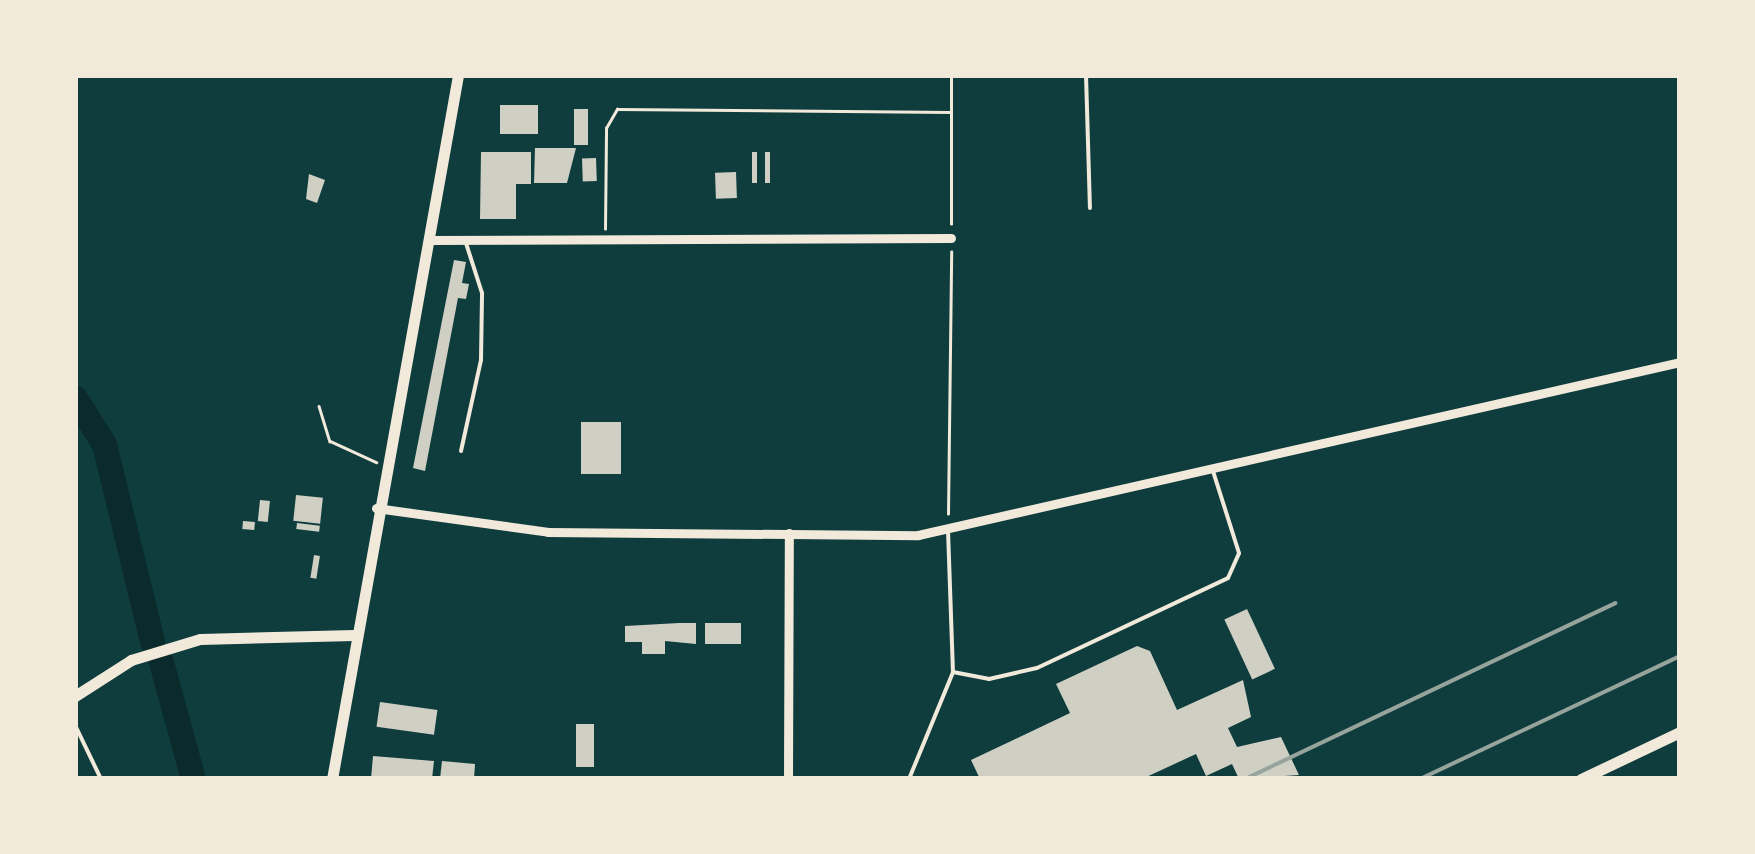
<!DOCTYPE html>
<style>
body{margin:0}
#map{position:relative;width:1755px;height:854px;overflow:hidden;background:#0f3d3e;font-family:"Exo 2",sans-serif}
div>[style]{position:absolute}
.river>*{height:25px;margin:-12.5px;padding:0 12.5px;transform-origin:12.5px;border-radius:12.5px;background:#0a2a2b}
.building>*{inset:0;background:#cfcfc3;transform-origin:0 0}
.path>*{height:2.5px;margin:-1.25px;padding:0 1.25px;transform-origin:1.25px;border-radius:1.25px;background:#f1e9da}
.service>*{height:4px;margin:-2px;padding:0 2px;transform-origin:2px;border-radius:2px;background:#f1e9da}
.minor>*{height:9px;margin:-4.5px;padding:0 4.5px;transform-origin:4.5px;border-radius:4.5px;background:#f1e9da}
.tertiary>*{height:11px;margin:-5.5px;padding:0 5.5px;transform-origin:5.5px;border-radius:5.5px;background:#f1e9da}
.rail>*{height:4px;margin:-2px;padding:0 2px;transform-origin:2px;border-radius:2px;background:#97a49c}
span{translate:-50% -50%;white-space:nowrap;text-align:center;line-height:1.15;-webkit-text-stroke:8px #f1e9da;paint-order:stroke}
.frame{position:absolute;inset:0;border:78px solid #f1e9da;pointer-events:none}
</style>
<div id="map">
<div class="river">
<i style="left:75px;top:398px;width:54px;rotate:57.8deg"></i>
<i style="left:104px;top:444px;width:203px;rotate:76.3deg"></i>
<i style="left:161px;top:662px;width:121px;rotate:74.7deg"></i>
</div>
<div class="building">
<i style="left:538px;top:105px;width:29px;height:38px;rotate:90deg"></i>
<i style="left:574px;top:109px;width:14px;height:36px"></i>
<i style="clip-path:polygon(535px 148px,576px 148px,567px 183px,534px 183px)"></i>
<i style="clip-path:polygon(481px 152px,531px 152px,531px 184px,516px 184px,516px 219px,480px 219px)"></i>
<i style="left:752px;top:152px;width:5px;height:31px"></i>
<i style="left:765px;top:152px;width:5px;height:31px"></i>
<i style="left:596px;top:158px;width:23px;height:14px;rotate:88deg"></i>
<i style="left:736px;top:172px;width:26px;height:21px;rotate:88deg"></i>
<i style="clip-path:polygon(309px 174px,325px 180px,317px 203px,306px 199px)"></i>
<i style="clip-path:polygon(454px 260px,466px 262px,462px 283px,469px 284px,466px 299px,458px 298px,425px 471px,413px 468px)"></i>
<i style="left:581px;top:422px;width:40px;height:52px"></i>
<i style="left:296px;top:495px;width:27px;height:26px;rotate:6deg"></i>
<i style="left:260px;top:500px;width:10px;height:21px;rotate:6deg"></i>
<i style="left:243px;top:521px;width:12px;height:8px;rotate:5deg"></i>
<i style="left:297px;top:523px;width:23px;height:6px;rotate:7deg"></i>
<i style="left:314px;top:555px;width:6px;height:23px;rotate:9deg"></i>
<i style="left:1247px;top:609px;width:66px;height:25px;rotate:65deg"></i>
<i style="clip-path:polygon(679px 623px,696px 623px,696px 644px,665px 641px,665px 654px,642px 654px,642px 642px,625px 642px,625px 626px)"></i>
<i style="left:705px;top:623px;width:36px;height:21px"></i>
<i style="clip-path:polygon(1137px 646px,1150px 651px,1177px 710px,1243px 680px,1251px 717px,1228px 728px,1237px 747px,1281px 737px,1299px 775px,1239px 779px,1232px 764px,1206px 776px,1196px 754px,1142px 779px,980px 779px,971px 760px,1070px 713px,1056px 684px)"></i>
<i style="left:380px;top:702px;width:58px;height:25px;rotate:8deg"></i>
<i style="left:576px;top:724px;width:18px;height:43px"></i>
<i style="clip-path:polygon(373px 756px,434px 761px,432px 779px,371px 779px)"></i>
<i style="clip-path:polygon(442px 761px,475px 764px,474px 779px,440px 779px)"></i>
</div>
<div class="path">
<i style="left:951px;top:224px;width:149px;rotate:-90deg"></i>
<i style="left:605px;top:229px;width:101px;rotate:-89.4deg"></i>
<i style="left:606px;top:128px;width:22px;rotate:-60deg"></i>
<i style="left:617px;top:109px;width:334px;rotate:0.5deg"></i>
<i style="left:319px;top:406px;width:37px;rotate:73deg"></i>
<i style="left:330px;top:441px;width:51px;rotate:24.5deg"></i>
<i style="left:948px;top:514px;width:262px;rotate:-89.3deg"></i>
</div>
<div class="service">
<i style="left:1086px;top:75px;width:133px;rotate:88.3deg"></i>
<i style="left:461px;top:451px;width:93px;rotate:-77.6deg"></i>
<i style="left:481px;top:360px;width:67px;rotate:-89.1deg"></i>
<i style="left:482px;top:293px;width:56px;rotate:-107.8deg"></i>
<i style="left:948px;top:530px;width:142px;rotate:88deg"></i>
<i style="left:953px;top:672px;width:37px;rotate:11deg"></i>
<i style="left:989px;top:679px;width:49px;rotate:-12.9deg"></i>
<i style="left:1037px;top:668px;width:211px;rotate:-25.2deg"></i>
<i style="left:1228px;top:578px;width:27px;rotate:-66deg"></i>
<i style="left:1239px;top:553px;width:86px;rotate:-107.6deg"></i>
<i style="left:75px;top:725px;width:60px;rotate:64.3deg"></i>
<i style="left:909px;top:779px;width:116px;rotate:-67.6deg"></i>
</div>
<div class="minor">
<i style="left:429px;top:240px;width:522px;rotate:-0.22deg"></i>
<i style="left:376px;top:508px;width:174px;rotate:7.9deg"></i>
<i style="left:548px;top:532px;width:370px;rotate:0.5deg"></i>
<i style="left:918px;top:535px;width:781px;rotate:-12.79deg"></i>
<i style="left:788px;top:779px;width:246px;rotate:-89.8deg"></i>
</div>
<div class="tertiary">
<i style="left:75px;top:696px;width:67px;rotate:-32.7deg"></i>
<i style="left:131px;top:660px;width:72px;rotate:-16.9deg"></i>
<i style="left:200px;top:639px;width:154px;rotate:-1.5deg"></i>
<i style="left:332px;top:779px;width:715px;rotate:-79.85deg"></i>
<i style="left:1581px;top:779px;width:110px;rotate:-25.4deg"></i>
</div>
<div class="rail">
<i style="left:1245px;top:779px;width:410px;rotate:-25.4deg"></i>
<i style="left:1420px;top:779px;width:288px;rotate:-25.3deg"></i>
</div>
<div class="frame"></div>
</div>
